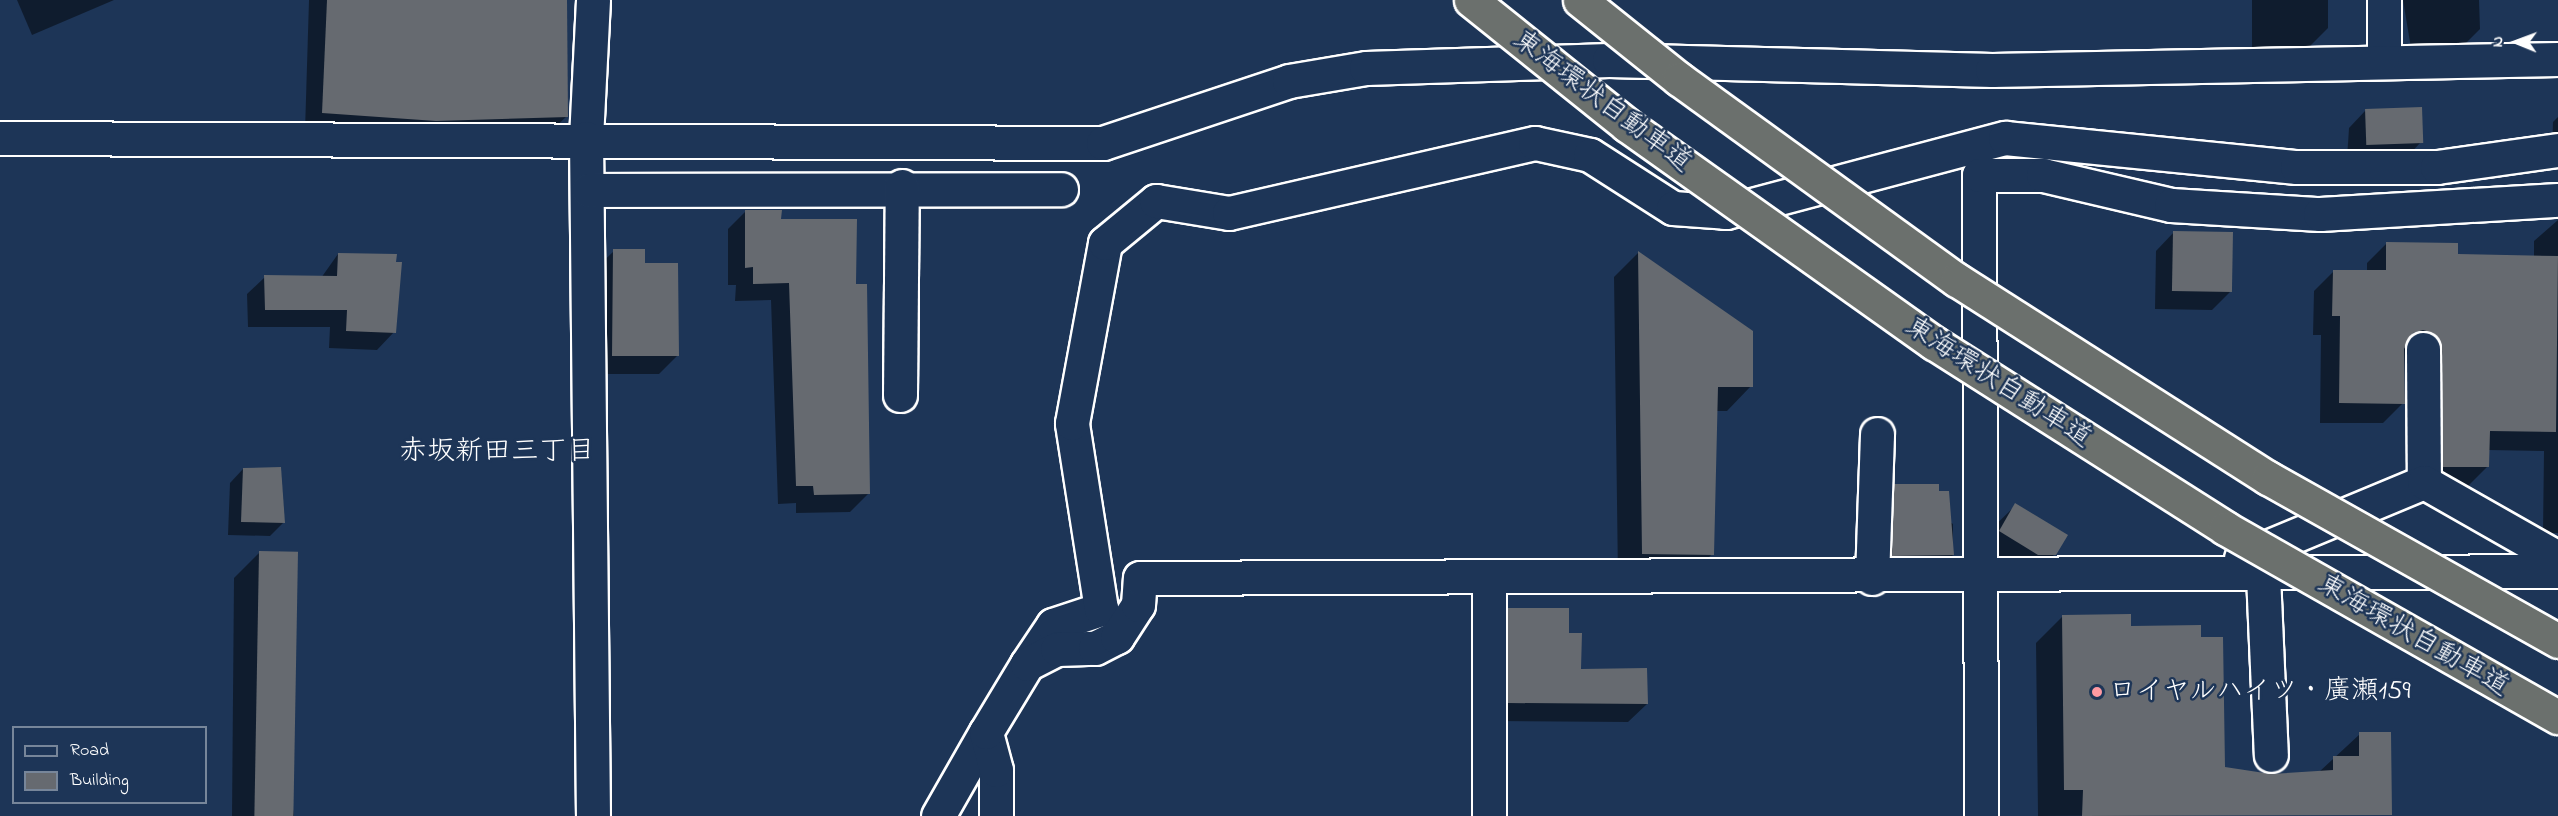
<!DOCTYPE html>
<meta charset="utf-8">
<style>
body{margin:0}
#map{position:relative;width:2558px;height:816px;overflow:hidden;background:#1d3557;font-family:"Indie Flower","Klee One",sans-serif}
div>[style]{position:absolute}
.shadow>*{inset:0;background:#0007}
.building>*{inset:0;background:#666a70;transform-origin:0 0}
.roads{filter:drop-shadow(2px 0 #fff) drop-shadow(-2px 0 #fff) drop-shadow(0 2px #fff) drop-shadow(0 -2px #fff)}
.street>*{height:33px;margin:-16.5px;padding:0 16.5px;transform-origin:16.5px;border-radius:16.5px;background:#1d3557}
.bridges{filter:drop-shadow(2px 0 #fff) drop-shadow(-2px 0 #fff) drop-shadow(0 2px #fff) drop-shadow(0 -2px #fff)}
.highway-bridge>*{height:33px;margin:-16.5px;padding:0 16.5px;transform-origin:16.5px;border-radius:16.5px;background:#6b706d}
.dots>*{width:16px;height:16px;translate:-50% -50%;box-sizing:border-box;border:3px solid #1d3557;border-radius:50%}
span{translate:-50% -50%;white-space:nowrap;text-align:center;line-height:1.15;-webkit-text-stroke:5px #1d3557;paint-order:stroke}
.street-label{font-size:27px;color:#fff}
.poi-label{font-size:27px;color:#fff}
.left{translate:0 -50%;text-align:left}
.neighbourhood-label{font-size:28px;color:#fff}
.legend{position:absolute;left:12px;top:726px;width:195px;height:78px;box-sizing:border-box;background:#1d3557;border:2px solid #77869a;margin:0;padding:8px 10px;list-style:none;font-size:18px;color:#fff}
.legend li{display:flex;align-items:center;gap:12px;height:30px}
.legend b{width:30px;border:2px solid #77869a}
.north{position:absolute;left:2486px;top:12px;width:60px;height:60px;-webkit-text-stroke:4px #1d3557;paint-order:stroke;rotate:271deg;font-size:16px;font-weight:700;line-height:24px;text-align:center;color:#fff}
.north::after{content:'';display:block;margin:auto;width:21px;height:27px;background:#fff;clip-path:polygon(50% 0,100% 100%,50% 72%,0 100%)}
</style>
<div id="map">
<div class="shadow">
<i style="clip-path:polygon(17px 0,114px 0,32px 35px)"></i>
<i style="clip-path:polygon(309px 0,566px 0,567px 116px,548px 134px,305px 131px)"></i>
<i style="clip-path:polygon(2252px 0,2328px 0,2328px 28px,2310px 46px,2252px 47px)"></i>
<i style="clip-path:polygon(2403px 0,2479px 0,2480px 29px,2462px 47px,2411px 48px)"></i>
<i style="clip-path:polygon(2365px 111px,2421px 142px,2405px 159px,2347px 159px,2349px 128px)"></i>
<i style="clip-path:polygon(2558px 117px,2558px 153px,2552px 153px,2553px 122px)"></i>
<i style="clip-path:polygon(746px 211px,780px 220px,854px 285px,868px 494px,850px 512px,796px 513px,796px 503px,778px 504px,771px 300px,735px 301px,736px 285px,728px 285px,728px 229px)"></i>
<i style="clip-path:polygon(2558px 220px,2558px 533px,2543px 533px,2544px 451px,2488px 450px,2488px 466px,2468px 486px,2423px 486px,2412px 352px,2405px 352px,2403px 403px,2383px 423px,2320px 423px,2321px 335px,2313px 335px,2314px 291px,2334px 271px,2367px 271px,2367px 263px,2387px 243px,2456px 255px,2534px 257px,2534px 241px)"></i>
<i style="clip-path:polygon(2174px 232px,2230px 292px,2212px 310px,2155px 309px,2156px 251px)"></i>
<i style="clip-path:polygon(614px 251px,677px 356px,659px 374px,594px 374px,595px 269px)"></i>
<i style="clip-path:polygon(1638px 253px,1751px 386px,1727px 411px,1716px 411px,1712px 554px,1688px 579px,1618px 578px,1614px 277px)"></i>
<i style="clip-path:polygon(338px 254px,394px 332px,377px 350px,329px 348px,330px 327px,248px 327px,247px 294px,265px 277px,321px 278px)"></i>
<i style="clip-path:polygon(243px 469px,284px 522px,270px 536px,228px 535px,230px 483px)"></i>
<i style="clip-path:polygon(1895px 485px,1953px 524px,1953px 555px,1935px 573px,1874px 573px,1876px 504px)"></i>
<i style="clip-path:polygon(2016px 505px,2055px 554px,2023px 585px,2007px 585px,1984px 536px)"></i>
<i style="clip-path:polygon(260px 552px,294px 816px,232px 816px,234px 578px)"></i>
<i style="clip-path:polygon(1508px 609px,1568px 635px,1579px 671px,1647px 704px,1628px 722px,1490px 721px,1490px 628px)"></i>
<i style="clip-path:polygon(2063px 616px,2200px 639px,2224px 768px,2271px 775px,2319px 772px,2360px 734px,2390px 814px,2038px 816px,2036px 643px)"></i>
</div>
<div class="building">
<i style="clip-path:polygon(327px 0,567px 0,568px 117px,436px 121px,322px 113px)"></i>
<i style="left:2422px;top:107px;width:36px;height:57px;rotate:88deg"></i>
<i style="clip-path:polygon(745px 210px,782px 210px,781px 219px,857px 219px,856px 284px,867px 284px,870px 494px,814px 495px,813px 486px,796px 486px,789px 283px,753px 284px,753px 267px,745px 268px)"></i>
<i style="left:2173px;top:231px;width:60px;height:60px;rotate:1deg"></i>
<i style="clip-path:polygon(2386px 242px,2458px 243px,2458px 254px,2558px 256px,2556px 432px,2490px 431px,2489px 467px,2443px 467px,2442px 348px,2433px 333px,2423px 330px,2413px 333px,2404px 349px,2405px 404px,2339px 403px,2340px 316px,2332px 316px,2333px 270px,2386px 270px)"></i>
<i style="clip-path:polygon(613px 249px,645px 249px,645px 263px,678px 263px,679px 356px,612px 356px)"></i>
<i style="clip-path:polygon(1638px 251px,1753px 331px,1753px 387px,1718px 387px,1714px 555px,1642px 554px)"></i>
<i style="clip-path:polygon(338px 253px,397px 254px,396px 262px,402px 262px,396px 333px,346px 331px,347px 310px,265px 310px,264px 275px,337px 276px)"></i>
<i style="clip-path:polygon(281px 467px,285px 523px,241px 522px,243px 468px)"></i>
<i style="clip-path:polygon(1894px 484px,1939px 484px,1939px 491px,1949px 491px,1954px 555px,1892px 556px)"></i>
<i style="clip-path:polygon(2015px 503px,2068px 535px,2056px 555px,2038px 555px,1999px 531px)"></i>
<i style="left:259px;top:551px;width:39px;height:265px;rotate:1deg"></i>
<i style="clip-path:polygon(1508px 608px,1569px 608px,1569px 633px,1582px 633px,1581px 669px,1647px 668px,1648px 704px,1508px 703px)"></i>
<i style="clip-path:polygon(2131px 614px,2131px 626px,2201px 625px,2201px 637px,2223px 637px,2225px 767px,2271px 774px,2333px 770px,2333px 756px,2359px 756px,2359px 732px,2391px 732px,2392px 815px,2082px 816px,2083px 790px,2064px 790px,2062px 615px)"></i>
</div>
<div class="roads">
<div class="street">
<i style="left:593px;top:0;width:138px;rotate:92.9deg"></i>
<i style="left:586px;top:138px;width:678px;rotate:89.41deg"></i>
<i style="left:2384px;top:0;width:62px;rotate:90deg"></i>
<i style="left:0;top:138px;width:1103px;rotate:0.26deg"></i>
<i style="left:1103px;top:143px;width:196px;rotate:-18.4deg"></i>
<i style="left:1289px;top:81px;width:78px;rotate:-9.6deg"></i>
<i style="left:1366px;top:68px;width:243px;rotate:-1.9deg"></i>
<i style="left:1609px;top:60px;width:383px;rotate:1.5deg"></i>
<i style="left:1992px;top:70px;width:566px;rotate:-1.11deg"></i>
<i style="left:588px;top:190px;width:473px;rotate:-0.1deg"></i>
<i style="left:2423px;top:349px;width:133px;rotate:89.6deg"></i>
<i style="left:900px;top:395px;width:209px;rotate:-89.5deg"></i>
<i style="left:2241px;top:558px;width:198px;rotate:-22.6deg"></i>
<i style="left:2424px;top:482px;width:154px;rotate:29.6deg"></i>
<i style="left:2263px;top:575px;width:180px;rotate:87.5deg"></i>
<i style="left:1872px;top:578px;width:144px;rotate:-88deg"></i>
<i style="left:1027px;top:664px;width:47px;rotate:-56.3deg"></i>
<i style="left:1053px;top:625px;width:51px;rotate:-18.4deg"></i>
<i style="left:1101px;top:609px;width:188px;rotate:-98.9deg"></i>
<i style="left:1072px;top:423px;width:183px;rotate:-79.6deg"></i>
<i style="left:1105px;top:243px;width:66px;rotate:-39.5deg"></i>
<i style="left:1156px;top:201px;width:74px;rotate:9.3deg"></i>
<i style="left:1229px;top:213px;width:314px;rotate:-12.9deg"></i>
<i style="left:1535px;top:143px;width:56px;rotate:12.3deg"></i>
<i style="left:1590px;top:155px;width:98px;rotate:32.6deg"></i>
<i style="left:1673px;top:208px;width:53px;rotate:4.3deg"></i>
<i style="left:1726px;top:212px;width:289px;rotate:-14.9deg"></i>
<i style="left:2005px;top:138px;width:293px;rotate:5.7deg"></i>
<i style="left:2297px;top:167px;width:140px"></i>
<i style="left:2437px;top:167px;width:122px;rotate:-8deg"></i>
<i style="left:938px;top:816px;width:97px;rotate:-60.3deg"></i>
<i style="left:996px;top:816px;width:46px;rotate:-90deg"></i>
<i style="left:996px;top:770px;width:39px;rotate:-105deg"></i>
<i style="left:986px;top:732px;width:79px;rotate:-58.9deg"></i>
<i style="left:1027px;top:664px;width:34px;rotate:-27deg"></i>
<i style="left:1057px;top:649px;width:38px;rotate:-2deg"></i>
<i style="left:1095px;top:648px;width:25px;rotate:-27deg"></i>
<i style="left:1117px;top:637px;width:38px;rotate:-57deg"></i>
<i style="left:1138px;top:605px;width:27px;rotate:-86deg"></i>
<i style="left:1140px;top:578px;width:1418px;rotate:-0.28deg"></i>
<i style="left:1489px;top:816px;width:237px;rotate:-90deg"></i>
<i style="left:1981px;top:816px;width:641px;rotate:-90.18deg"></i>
<i style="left:1979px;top:175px;width:64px"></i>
<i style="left:2043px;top:175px;width:131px;rotate:13.2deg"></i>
<i style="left:2171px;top:205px;width:149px;rotate:3.5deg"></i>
<i style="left:2320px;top:214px;width:238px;rotate:-3.4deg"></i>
</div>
</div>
<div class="bridges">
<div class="highway-bridge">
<i style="left:1471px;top:0;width:200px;rotate:38.7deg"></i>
<i style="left:1627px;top:125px;width:377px;rotate:35.4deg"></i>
<i style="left:1934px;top:343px;width:345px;rotate:32.4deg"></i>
<i style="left:2225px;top:528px;width:383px;rotate:29.6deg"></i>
<i style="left:1580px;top:0;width:127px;rotate:38.6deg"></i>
<i style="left:1679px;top:79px;width:343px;rotate:35.9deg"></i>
<i style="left:1957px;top:280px;width:369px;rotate:32.5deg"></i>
<i style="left:2268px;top:478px;width:333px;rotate:29.3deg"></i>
</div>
</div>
<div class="dots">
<i style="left:2097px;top:692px;background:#ff9aa2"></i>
</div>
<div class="street-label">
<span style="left:1602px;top:102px;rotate:37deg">東海環状自動車道</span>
<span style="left:1998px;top:383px;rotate:33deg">東海環状自動車道</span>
<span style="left:2413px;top:636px;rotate:30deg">東海環状自動車道</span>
</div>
<div class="poi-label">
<span class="left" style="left:2109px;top:692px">ロイヤルハイツ・廣瀬159</span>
</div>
<div class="neighbourhood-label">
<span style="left:497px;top:453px">赤坂新田三丁目</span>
</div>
<ul class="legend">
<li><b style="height:8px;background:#1d3557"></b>Road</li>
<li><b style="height:16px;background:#666a70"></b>Building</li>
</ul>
<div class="north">N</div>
</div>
